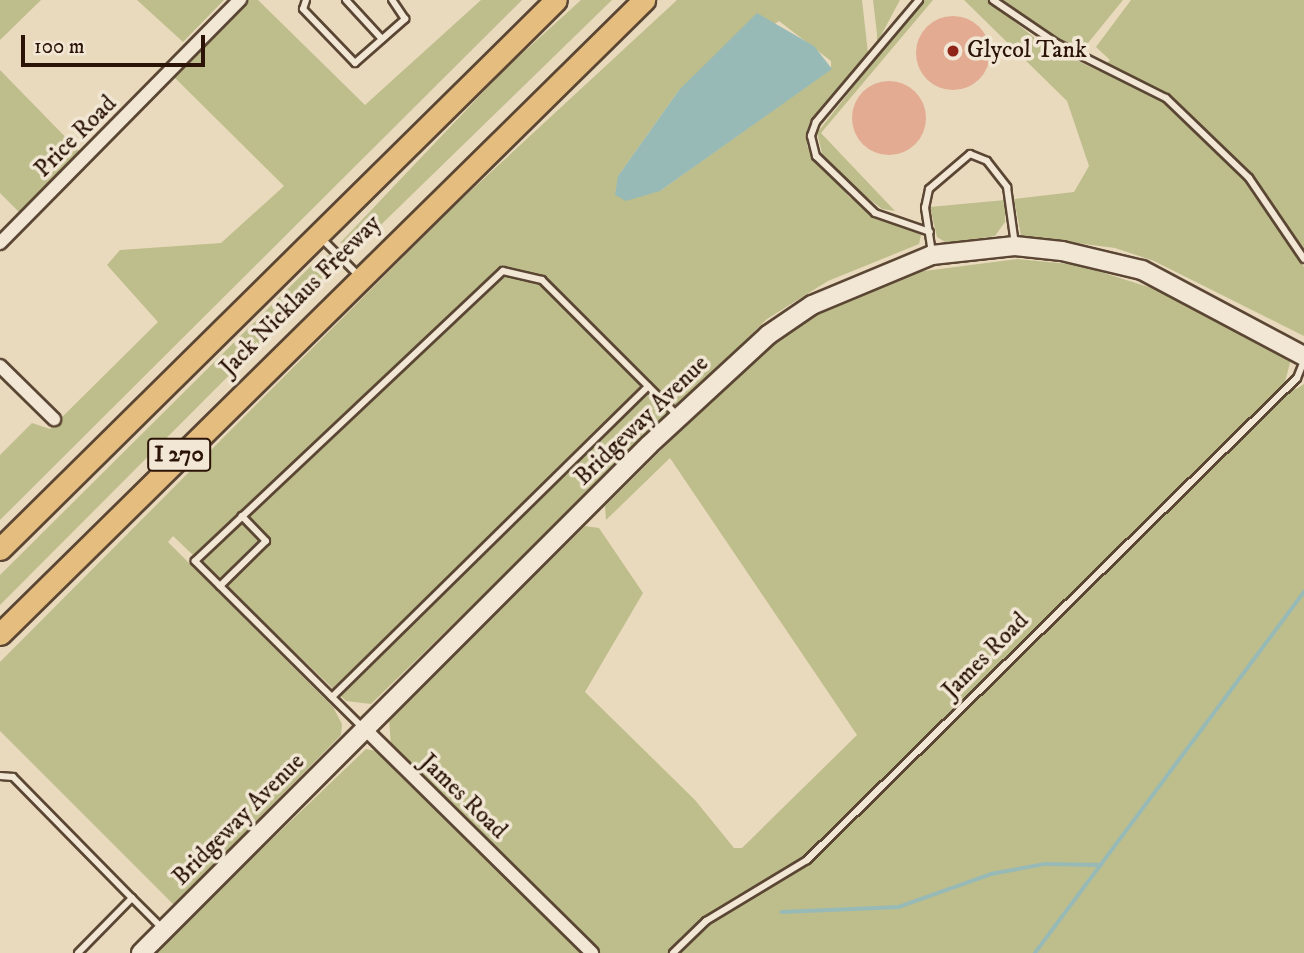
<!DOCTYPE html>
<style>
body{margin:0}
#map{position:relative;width:1304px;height:953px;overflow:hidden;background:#eadabd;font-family:"IM FELL DW Pica",serif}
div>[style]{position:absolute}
.green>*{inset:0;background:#bebd8c}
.water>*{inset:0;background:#98bab6}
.stream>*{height:3.5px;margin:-1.75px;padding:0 1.75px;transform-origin:1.75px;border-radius:1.75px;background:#98bab6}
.building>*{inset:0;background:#e2ab92}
.round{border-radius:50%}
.roads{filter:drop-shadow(2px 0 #5b4634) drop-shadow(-2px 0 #5b4634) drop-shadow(0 2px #5b4634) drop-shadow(0 -2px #5b4634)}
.lane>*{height:6px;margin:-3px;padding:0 3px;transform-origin:3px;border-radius:3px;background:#f1e7d4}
.street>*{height:12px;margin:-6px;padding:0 6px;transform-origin:6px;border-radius:6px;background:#f1e7d4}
.secondary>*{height:18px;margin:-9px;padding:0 9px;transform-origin:9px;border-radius:9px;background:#f1e7d4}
.highway>*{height:21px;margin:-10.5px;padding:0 10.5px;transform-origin:10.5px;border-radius:10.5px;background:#e5bd7e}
.dots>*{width:19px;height:19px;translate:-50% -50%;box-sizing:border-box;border:4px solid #f1e7d4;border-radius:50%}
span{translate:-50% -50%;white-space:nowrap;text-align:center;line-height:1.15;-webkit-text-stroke:7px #f1e7d4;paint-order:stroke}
.shield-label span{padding:2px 5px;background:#f1e7d4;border:2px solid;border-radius:5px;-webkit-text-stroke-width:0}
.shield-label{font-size:23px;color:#2b1407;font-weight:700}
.poi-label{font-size:24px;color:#2b1407}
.left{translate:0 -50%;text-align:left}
.street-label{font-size:24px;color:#2b1407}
.scale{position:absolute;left:21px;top:35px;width:184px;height:32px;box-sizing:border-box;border:4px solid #2b1407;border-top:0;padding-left:9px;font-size:21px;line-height:24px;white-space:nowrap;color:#2b1407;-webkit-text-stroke:5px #f1e7d4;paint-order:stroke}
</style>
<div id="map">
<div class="green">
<i style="clip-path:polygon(0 0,41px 0,0 40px)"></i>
<i style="clip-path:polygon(137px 0,224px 0,183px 42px)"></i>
<i style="clip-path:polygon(247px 0,258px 0,365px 105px,481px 0,522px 0,0 520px,0 455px,32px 423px,50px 429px,158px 322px,107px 265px,120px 250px,221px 243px,284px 186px,173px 76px)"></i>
<i style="clip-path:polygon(581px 0,612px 0,356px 249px,340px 243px,506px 68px)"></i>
<i style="clip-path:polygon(evenodd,677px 0,862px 0,868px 53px,811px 122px,807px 146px,849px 197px,921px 235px,919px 244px,828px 281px,767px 319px,371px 704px,346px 701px,173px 536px,168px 542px,333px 707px,342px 724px,341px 735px,174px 905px,0 731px,0 662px,451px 209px,677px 0,779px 21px,831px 61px,831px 69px,660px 191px,618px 176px,679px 90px,779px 21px)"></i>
<i style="clip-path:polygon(873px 0,900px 0,877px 43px,877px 34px)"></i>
<i style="clip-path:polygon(922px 0,933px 0,821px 133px,895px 211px,882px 209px,840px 176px,823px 157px,817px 133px)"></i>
<i style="clip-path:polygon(964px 0,988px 0,1042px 44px,1099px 71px,1110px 60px,1096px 47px,1131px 0,1304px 0,1304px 255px,1275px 208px,1270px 212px,1304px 267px,1304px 336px,1154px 261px,1115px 248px,1021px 236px,1014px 199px,1074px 192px,1089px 166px,1067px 101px)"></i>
<i style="clip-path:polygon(1000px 0,1123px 0,1084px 48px,1074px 51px)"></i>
<i style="clip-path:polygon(0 70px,81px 153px,22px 215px,0 193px)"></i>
<i style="clip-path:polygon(1005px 200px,1005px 222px,995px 236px,947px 243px,937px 237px,930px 207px)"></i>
<i style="clip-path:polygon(329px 255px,336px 262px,331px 273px,0 605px,0 575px,319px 258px)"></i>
<i style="clip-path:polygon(1017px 259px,1079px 265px,1183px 298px,1291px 359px,1285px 382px,1296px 389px,1304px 384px,1304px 953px,600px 953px,391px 746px,389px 719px,585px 526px,599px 528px,643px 593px,585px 692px,695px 800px,734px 848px,742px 848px,857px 735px,670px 458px,606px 520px,605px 506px,749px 363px,815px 314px,917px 272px)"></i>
<i style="clip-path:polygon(366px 749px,381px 752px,583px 953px,153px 953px)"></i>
</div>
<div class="water">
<i style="clip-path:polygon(757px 13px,814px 46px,832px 69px,660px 191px,626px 201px,615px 195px,618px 176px,679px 90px)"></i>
</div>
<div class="stream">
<i style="left:782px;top:912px;width:117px;rotate:-2.4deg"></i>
<i style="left:899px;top:907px;width:98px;rotate:-19.7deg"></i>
<i style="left:991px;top:874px;width:55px;rotate:-10.5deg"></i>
<i style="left:1045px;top:864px;width:56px;rotate:1deg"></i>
<i style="left:1035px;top:953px;width:450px;rotate:-53.3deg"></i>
</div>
<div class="building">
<i class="round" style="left:916px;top:16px;width:74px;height:74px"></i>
<i class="round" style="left:852px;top:81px;width:74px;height:74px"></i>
</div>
<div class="roads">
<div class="lane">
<i style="left:306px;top:0;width:9px;rotate:108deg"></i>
<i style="left:303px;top:9px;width:75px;rotate:46.1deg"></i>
<i style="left:355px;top:63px;width:67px;rotate:-41.3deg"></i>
<i style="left:405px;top:19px;width:23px;rotate:-124deg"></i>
<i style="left:346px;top:0;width:53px;rotate:47.3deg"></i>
<i style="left:919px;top:0;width:160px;rotate:130.2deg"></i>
<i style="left:816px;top:122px;width:15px;rotate:110deg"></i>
<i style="left:811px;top:136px;width:21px;rotate:76deg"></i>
<i style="left:816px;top:156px;width:82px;rotate:44deg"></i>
<i style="left:875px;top:213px;width:58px;rotate:19.1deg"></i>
<i style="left:993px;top:0;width:76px;rotate:34.3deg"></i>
<i style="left:1056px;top:43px;width:123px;rotate:26.6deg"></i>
<i style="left:1166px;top:98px;width:115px;rotate:43.9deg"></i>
<i style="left:1249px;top:178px;width:98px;rotate:55.8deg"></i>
<i style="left:321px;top:238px;width:52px;rotate:45deg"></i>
<i style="left:932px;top:253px;width:46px;rotate:-98.8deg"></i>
<i style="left:925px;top:208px;width:19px;rotate:-78deg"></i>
<i style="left:929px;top:189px;width:54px;rotate:-40.5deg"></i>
<i style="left:970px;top:154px;width:18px;rotate:22deg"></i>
<i style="left:987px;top:161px;width:33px;rotate:52deg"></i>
<i style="left:1007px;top:187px;width:59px;rotate:82.1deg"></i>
<i style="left:220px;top:586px;width:64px;rotate:-44.4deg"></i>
<i style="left:266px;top:541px;width:35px;rotate:-134deg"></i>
<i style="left:332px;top:697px;width:443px;rotate:-44.5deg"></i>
<i style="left:363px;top:728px;width:237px;rotate:-135.2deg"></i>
<i style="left:195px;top:561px;width:423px;rotate:-43.3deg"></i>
<i style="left:503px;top:271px;width:40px;rotate:13deg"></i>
<i style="left:542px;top:280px;width:191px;rotate:45deg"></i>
<i style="left:0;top:776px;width:13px;rotate:4deg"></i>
<i style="left:13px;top:777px;width:170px;rotate:45.5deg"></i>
<i style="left:132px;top:898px;width:77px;rotate:134.5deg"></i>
<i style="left:132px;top:898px;width:44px;rotate:45deg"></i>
<i style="left:673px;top:953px;width:46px;rotate:-44.1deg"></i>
<i style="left:706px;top:921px;width:118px;rotate:-31.1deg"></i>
<i style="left:807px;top:860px;width:687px;rotate:-44.53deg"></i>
<i style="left:1297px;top:378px;width:18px;rotate:-68deg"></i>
</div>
<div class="street">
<i style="left:0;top:243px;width:342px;rotate:-45.4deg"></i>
<i style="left:0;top:366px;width:76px;rotate:44.5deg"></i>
<i style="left:365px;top:729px;width:319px;rotate:44.6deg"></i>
</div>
<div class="secondary">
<i style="left:141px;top:953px;width:718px;rotate:-45deg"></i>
<i style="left:649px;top:445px;width:162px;rotate:-42.7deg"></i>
<i style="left:768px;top:335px;width:53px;rotate:-34.3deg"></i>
<i style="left:812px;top:305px;width:130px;rotate:-22.6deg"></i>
<i style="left:932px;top:255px;width:83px;rotate:-6.2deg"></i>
<i style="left:1015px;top:246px;width:47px;rotate:6.1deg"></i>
<i style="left:1062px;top:251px;width:82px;rotate:13.4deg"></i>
<i style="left:1142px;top:270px;width:183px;rotate:28deg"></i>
</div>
<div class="highway">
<i style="left:0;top:549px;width:781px;rotate:-44.64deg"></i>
<i style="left:0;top:634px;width:904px;rotate:-44.55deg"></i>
</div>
</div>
<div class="dots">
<i style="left:953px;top:51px;background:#8f2418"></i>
</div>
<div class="shield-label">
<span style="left:179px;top:455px">I 270</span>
</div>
<div class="poi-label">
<span class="left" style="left:967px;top:51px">Glycol Tank</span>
</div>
<div class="street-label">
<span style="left:76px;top:137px;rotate:-45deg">Price Road</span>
<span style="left:301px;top:296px;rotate:-45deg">Jack Nicklaus Freeway</span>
<span style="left:642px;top:421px;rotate:-44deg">Bridgeway Avenue</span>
<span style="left:986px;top:656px;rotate:-45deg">James Road</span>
<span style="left:463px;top:797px;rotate:44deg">James Road</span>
<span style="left:239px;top:820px;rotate:-45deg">Bridgeway Avenue</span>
</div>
<div class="scale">100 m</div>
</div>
